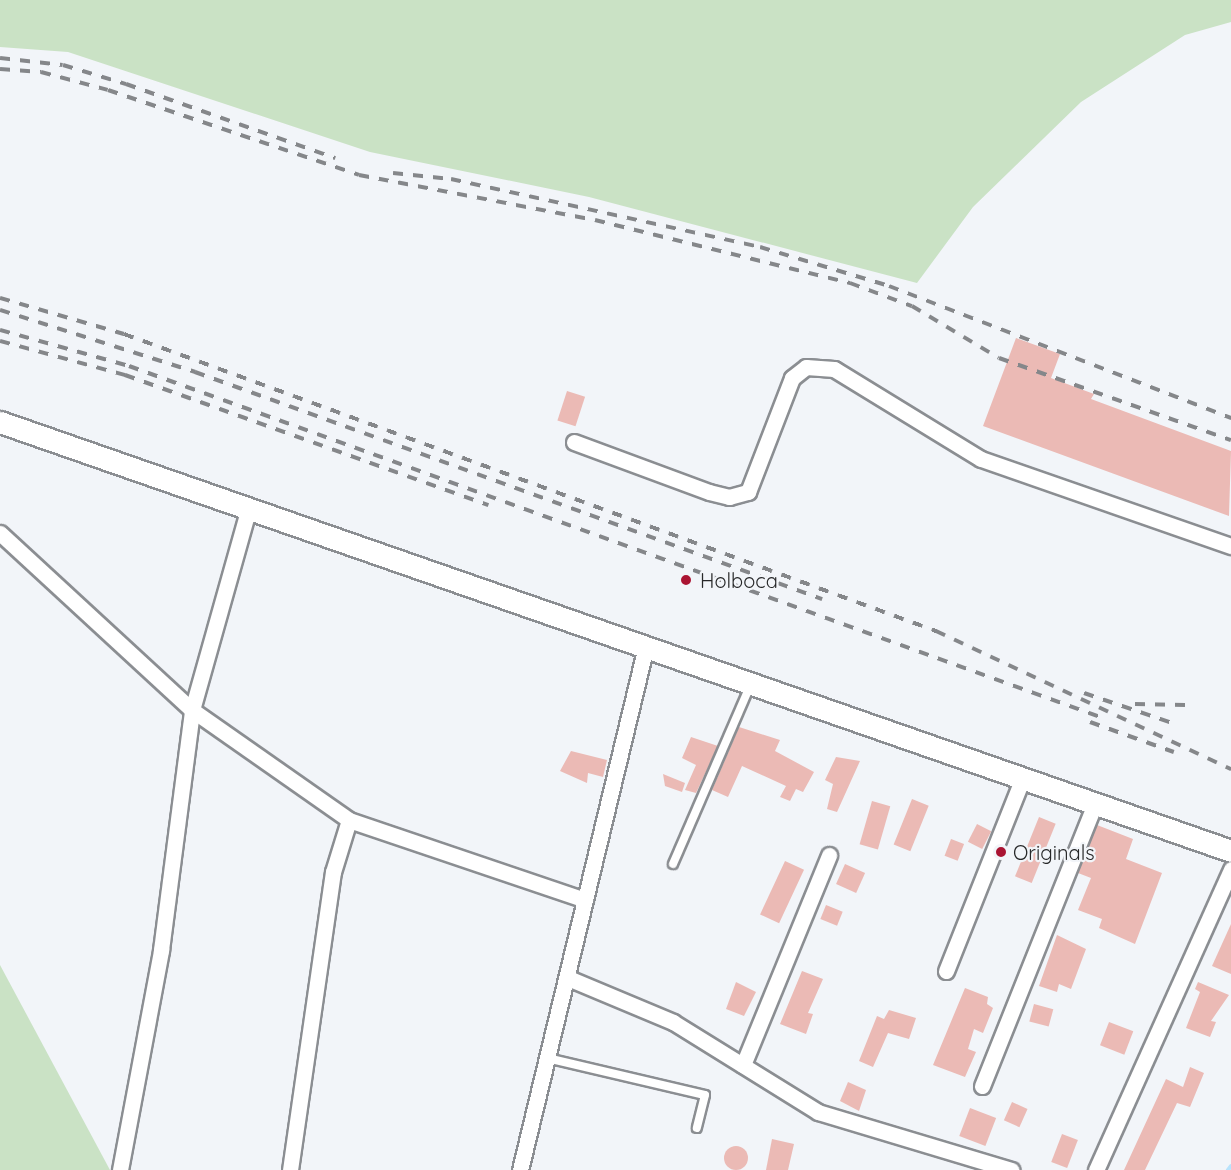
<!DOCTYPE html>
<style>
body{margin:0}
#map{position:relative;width:1231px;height:1170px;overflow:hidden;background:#f2f5f9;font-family:Quicksand,sans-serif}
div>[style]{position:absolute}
.green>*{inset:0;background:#cae2c5}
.stream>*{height:4px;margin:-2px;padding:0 2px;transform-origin:2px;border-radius:2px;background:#b8e3fc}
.building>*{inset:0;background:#ebbab5;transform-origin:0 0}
.round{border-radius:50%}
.roads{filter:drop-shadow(2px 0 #8b8e92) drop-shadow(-2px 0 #8b8e92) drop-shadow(0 2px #8b8e92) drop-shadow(0 -2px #8b8e92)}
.service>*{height:8px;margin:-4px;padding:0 4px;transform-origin:4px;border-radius:4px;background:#fff}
.minor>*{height:15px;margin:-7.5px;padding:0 7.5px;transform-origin:7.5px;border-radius:7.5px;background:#fff}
.secondary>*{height:21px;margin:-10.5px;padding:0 10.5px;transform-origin:10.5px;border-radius:10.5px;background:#fff}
.rail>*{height:4px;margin-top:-2px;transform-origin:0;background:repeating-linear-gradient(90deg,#85878a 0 10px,transparent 0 20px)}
.dots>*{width:16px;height:16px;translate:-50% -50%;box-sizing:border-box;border:3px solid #f2f5f9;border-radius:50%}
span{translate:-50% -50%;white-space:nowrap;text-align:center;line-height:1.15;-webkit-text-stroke:4.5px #f2f5f9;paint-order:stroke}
.poi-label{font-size:20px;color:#272829}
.left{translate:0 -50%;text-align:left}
</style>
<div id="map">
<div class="green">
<i style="clip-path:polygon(0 0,1231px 0,1231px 22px,1185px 35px,1081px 102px,973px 207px,917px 283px,589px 197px,370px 152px,68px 52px,0 47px)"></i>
<i style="clip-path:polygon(0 965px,110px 1170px,0 1170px)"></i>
</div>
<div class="stream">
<i style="left:1228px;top:1170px;width:5px;rotate:-53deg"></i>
</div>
<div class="building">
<i style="clip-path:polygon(1016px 338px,1060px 354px,1051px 378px,1094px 394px,1091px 399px,1231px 451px,1229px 516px,983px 426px)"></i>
<i style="left:567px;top:391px;width:19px;height:31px;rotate:18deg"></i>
<i style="clip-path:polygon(739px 727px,780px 740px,775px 751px,814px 772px,803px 792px,796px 789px,790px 801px,780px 797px,786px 786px,742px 766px,728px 797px,712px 790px)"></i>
<i style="clip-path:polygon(691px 737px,718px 746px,696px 793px,685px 790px,696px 765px,682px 758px)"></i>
<i style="clip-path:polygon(571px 751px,607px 760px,603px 777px,588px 773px,587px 783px,560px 771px)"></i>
<i style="clip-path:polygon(836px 757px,860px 761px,837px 812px,827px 809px,833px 784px,825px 780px)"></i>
<i style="clip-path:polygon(663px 774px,685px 783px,682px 792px,665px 786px)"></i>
<i style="left:912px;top:799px;width:18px;height:49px;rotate:22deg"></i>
<i style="left:872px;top:801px;width:19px;height:45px;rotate:16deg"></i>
<i style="left:1039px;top:817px;width:18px;height:64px;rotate:22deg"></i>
<i style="left:977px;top:824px;width:16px;height:20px;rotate:27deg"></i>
<i style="clip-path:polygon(1097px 825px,1133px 839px,1126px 859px,1162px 873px,1135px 944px,1099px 928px,1102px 919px,1078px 910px,1091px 878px,1078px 873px)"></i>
<i style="left:951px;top:839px;width:14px;height:18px;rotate:21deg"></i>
<i style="left:785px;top:861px;width:21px;height:59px;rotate:25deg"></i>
<i style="left:845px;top:864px;width:22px;height:22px;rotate:24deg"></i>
<i style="left:826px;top:905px;width:18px;height:15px;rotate:22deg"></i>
<i style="clip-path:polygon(1231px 924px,1231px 974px,1212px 966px)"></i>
<i style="clip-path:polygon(1057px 935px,1086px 949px,1071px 989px,1059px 984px,1057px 992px,1039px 986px)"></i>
<i style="clip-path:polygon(802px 971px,823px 979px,808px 1013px,813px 1014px,806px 1034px,780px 1024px)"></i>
<i style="clip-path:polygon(736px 982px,756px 992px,744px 1016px,726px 1009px)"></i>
<i style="clip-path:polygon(1198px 982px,1229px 995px,1211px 1021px,1216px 1022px,1210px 1037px,1186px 1028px,1200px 992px,1195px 989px)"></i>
<i style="clip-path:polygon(965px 988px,988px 997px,987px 1004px,993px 1008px,983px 1033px,974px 1029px,968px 1049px,976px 1052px,965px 1077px,933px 1065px)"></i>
<i style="left:1034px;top:1004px;width:20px;height:18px;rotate:15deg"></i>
<i style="clip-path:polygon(889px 1010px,916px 1018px,909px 1039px,888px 1033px,873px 1067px,859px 1061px,877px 1016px,884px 1019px)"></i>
<i style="left:1109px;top:1022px;width:26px;height:25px;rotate:21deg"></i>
<i style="clip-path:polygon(1190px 1067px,1204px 1073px,1190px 1107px,1177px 1103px,1145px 1170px,1124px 1170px,1166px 1079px,1183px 1087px)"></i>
<i style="clip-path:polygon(848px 1082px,866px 1090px,859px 1111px,840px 1101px)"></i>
<i style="left:1012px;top:1102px;width:17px;height:20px;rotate:24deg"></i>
<i style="left:970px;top:1108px;width:28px;height:30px;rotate:21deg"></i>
<i style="left:1062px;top:1134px;width:17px;height:30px;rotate:21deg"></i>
<i style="clip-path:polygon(772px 1139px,794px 1144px,788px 1170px,766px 1170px)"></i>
<i class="round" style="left:724px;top:1146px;width:24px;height:24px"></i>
</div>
<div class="roads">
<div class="service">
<i style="left:673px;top:864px;width:194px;rotate:-66.6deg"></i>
<i style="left:547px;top:1058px;width:162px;rotate:13.2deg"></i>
<i style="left:705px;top:1095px;width:34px;rotate:104deg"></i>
</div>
<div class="minor">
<i style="left:574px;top:442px;width:144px;rotate:20.3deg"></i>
<i style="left:709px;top:492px;width:21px;rotate:14deg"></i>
<i style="left:729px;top:497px;width:20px;rotate:-15deg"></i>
<i style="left:748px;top:492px;width:122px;rotate:-68.9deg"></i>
<i style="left:792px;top:378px;width:18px;rotate:-38deg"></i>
<i style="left:806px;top:367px;width:28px;rotate:4deg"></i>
<i style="left:834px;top:369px;width:172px;rotate:31.5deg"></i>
<i style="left:981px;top:459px;width:265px;rotate:19.2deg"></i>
<i style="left:0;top:533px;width:261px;rotate:42.7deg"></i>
<i style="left:192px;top:710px;width:192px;rotate:35deg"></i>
<i style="left:349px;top:820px;width:249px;rotate:18.7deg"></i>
<i style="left:946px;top:971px;width:206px;rotate:-68.3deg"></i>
<i style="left:568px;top:978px;width:114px;rotate:22.7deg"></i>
<i style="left:673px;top:1022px;width:171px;rotate:31.8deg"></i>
<i style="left:818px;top:1112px;width:202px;rotate:16.7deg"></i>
<i style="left:743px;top:1065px;width:227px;rotate:-67.7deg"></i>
<i style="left:982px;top:1086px;width:304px;rotate:-68.2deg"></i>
<i style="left:120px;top:1170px;width:224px;rotate:-79.4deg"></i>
<i style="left:161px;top:950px;width:242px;rotate:-82.6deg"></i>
<i style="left:192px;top:710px;width:207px;rotate:-74.3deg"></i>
<i style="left:290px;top:1170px;width:301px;rotate:-81.8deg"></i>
<i style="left:333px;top:872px;width:54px;rotate:-72.9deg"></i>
<i style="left:520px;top:1170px;width:535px;rotate:-76.48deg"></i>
<i style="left:1096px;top:1170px;width:330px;rotate:-65.8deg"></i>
</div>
<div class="secondary">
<i style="left:0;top:422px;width:1304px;rotate:19.21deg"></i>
</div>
</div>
<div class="rail">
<i style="left:0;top:58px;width:63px;rotate:6.3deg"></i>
<i style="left:63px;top:65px;width:66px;rotate:16.8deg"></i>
<i style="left:126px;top:84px;width:222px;rotate:19.5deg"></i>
<i style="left:0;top:69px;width:41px;rotate:4.2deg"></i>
<i style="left:41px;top:72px;width:69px;rotate:15deg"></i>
<i style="left:108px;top:90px;width:265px;rotate:18.7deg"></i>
<i style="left:359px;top:175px;width:240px;rotate:10.8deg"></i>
<i style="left:595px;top:220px;width:263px;rotate:13.9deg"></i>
<i style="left:850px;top:283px;width:66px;rotate:20.4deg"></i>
<i style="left:912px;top:306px;width:101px;rotate:30.9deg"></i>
<i style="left:999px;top:358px;width:246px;rotate:19.5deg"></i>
<i style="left:393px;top:173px;width:58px;rotate:5.9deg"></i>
<i style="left:451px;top:179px;width:316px;rotate:12.4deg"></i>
<i style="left:760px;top:247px;width:135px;rotate:16.8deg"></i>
<i style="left:889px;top:286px;width:367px;rotate:21.1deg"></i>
<i style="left:0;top:298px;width:129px;rotate:16.2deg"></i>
<i style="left:124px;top:334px;width:865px;rotate:20.09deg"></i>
<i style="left:936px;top:631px;width:326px;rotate:25.1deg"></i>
<i style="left:0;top:310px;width:205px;rotate:17.6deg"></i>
<i style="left:195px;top:372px;width:667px;rotate:19.9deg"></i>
<i style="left:0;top:330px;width:134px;rotate:15.6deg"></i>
<i style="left:129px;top:366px;width:1036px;rotate:19.87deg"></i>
<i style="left:0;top:341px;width:130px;rotate:15.2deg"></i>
<i style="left:125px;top:375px;width:386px;rotate:19.7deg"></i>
<i style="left:1084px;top:693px;width:99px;rotate:18.8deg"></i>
<i style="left:1135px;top:704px;width:50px;rotate:1.1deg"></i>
<i style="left:1090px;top:722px;width:89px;rotate:19.7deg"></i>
</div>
<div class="dots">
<i style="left:686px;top:580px;background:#aa1432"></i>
<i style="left:1001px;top:852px;background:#aa1432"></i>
</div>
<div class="poi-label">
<span class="left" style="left:700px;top:580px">Holboca</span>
<span class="left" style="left:1013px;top:852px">Originals</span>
</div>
</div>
